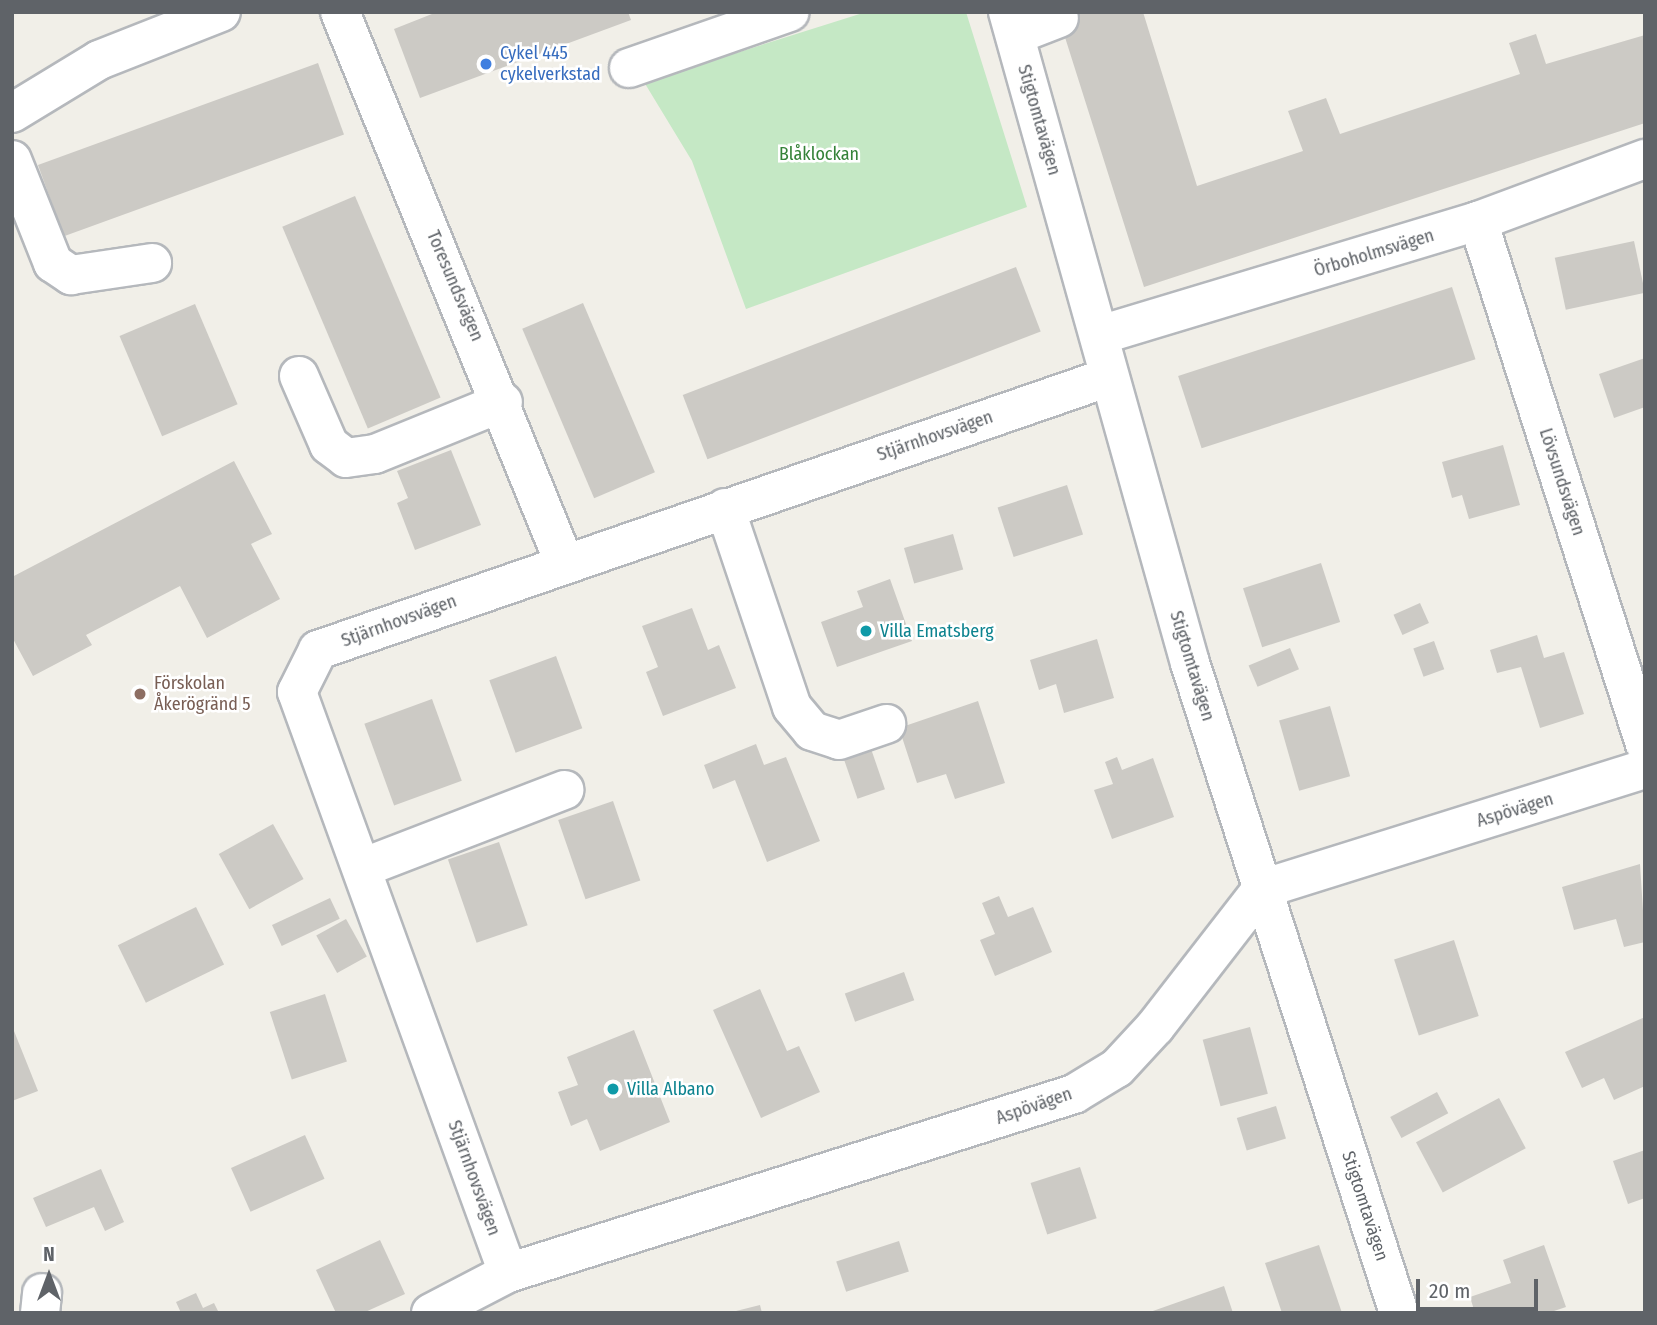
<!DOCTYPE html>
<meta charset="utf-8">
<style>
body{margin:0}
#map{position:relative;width:1657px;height:1325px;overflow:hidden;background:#f1efe8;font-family:"Fira Sans Condensed",sans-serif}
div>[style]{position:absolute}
.green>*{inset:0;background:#c5e8c5}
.building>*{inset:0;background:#cccac5;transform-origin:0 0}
.roads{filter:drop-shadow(2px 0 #b5b8bc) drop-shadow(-2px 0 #b5b8bc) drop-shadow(0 2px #b5b8bc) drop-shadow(0 -2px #b5b8bc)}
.minor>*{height:38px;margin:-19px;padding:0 19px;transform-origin:19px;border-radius:19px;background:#fff}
.dots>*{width:19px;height:19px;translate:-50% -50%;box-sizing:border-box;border:4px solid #fff;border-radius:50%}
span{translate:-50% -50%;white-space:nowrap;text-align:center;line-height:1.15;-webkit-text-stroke:5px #fff;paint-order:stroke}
.shop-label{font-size:18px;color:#366cbe}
.left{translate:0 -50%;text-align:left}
.street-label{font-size:18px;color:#5f6368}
.park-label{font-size:18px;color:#348238}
.culture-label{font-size:18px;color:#0d838f}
.education-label{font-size:18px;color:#785e54}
.frame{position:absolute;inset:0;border:14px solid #5f6368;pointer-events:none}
.north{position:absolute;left:14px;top:1241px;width:70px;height:70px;-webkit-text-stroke:5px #fff;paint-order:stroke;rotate:0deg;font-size:19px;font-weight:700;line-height:28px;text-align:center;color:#5f6368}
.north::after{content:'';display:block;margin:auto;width:24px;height:32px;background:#5f6368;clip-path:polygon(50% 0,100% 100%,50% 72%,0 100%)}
.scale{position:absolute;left:1416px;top:1279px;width:122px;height:32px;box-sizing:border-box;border:4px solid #5f6368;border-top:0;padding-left:9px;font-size:21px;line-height:24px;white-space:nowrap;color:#5f6368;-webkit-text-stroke:5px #fff;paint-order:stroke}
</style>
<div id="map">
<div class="green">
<i style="clip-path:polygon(866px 12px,966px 12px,1027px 207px,746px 309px,692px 161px,644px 82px)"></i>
</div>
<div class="building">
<i style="clip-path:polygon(437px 12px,628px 12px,631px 20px,420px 98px,394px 29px)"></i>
<i style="clip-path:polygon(1057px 12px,1143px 12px,1197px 186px,1303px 151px,1288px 111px,1326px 98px,1340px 134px,1520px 74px,1509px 43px,1536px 34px,1546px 64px,1645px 35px,1645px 123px,1144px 287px)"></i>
<i style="left:318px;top:63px;width:76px;height:298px;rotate:70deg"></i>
<i style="left:355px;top:196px;width:219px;height:79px;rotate:67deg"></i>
<i style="left:1634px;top:241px;width:53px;height:81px;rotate:78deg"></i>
<i style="left:1016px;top:267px;width:69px;height:357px;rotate:69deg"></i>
<i style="left:1452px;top:287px;width:76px;height:288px;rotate:72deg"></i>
<i style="left:583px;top:303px;width:184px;height:66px;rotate:67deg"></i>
<i style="left:195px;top:304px;width:109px;height:82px;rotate:67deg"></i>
<i style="clip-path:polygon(1645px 358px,1645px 407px,1614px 418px,1599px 374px)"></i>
<i style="clip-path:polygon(1503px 445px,1520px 505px,1469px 519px,1462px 495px,1452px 498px,1442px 462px)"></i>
<i style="clip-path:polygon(451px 450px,481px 525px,415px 550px,397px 503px,408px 498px,397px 471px)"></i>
<i style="clip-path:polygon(234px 461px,272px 534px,251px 544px,280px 599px,207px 638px,180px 586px,86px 635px,92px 645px,33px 676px,12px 637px,12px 577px)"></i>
<i style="left:1067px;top:485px;width:52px;height:73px;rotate:72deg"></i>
<i style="left:953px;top:534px;width:37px;height:51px;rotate:74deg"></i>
<i style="left:1321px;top:563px;width:62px;height:82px;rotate:72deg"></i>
<i style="clip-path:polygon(890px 579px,912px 641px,837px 667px,821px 622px,863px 607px,857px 591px)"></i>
<i style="left:1420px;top:603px;width:22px;height:29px;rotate:66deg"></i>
<i style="clip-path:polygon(692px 608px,708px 650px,719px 645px,736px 688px,663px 716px,646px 672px,658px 667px,642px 626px)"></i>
<i style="clip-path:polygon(1537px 635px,1544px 658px,1564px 652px,1584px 714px,1540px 728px,1521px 667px,1497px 673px,1490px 650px)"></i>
<i style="clip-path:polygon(1097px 639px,1114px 698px,1064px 713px,1056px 684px,1039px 690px,1030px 660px)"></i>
<i style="left:1434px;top:641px;width:30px;height:22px;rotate:70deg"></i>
<i style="left:1290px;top:648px;width:23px;height:45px;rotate:67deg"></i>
<i style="left:556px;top:656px;width:77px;height:71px;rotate:70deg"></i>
<i style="left:432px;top:699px;width:87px;height:72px;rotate:70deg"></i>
<i style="clip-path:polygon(978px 701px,1005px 783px,955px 799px,946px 774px,917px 783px,899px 728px)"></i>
<i style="left:1330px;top:706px;width:73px;height:53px;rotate:74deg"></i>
<i style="left:869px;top:743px;width:49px;height:29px;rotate:71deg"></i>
<i style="clip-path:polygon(756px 744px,764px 765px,786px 757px,820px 841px,767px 862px,735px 780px,713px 789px,704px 765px)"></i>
<i style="clip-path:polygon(1117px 757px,1122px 770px,1153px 758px,1174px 817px,1112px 839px,1094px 790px,1113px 784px,1105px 762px)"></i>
<i style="left:613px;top:801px;width:84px;height:58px;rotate:71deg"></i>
<i style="left:273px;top:824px;width:63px;height:62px;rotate:61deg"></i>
<i style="left:499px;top:842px;width:88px;height:54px;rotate:71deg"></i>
<i style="clip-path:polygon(1640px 864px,1645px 942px,1624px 947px,1616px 919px,1574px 930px,1562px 887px)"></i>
<i style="clip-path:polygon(999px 896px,1008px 917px,1033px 907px,1052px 952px,995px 976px,980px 940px,995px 934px,982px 903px)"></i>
<i style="left:330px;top:898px;width:23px;height:64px;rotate:65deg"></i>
<i style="left:196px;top:907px;width:64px;height:87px;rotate:64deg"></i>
<i style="left:346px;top:919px;width:43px;height:34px;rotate:61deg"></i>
<i style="left:1454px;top:940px;width:80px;height:63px;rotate:72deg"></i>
<i style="left:904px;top:972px;width:30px;height:63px;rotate:70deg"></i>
<i style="clip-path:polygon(760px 989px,787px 1051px,799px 1046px,820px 1092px,761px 1118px,713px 1010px)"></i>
<i style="left:325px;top:994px;width:71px;height:58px;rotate:72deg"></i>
<i style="clip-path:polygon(1645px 1017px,1645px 1086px,1614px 1100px,1604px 1078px,1582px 1088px,1565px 1052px)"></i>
<i style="clip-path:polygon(12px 1026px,38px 1091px,12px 1101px)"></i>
<i style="left:1250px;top:1027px;width:69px;height:49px;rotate:75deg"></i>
<i style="clip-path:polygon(634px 1030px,670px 1122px,600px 1151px,587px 1119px,571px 1126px,558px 1092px,578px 1085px,567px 1057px)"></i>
<i style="left:1437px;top:1092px;width:24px;height:53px;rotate:62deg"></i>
<i style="left:1499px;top:1098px;width:57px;height:94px;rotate:62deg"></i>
<i style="left:1276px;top:1106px;width:34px;height:41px;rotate:73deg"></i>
<i style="left:305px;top:1135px;width:48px;height:81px;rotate:66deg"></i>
<i style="clip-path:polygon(1645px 1150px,1645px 1198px,1628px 1204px,1613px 1161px)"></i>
<i style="left:1080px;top:1167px;width:54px;height:52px;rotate:72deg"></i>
<i style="clip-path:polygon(101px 1169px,124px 1222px,105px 1231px,94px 1207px,46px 1227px,33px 1198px)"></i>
<i style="clip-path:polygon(380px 1240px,405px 1294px,363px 1313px,336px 1313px,316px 1270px)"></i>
<i style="left:899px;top:1241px;width:32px;height:66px;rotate:72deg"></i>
<i style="clip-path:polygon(1319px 1245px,1342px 1313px,1282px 1313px,1265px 1263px)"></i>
<i style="clip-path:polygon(1544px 1245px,1566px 1307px,1548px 1313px,1475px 1313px,1470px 1297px,1511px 1283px,1503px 1260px)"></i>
<i style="clip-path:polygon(1224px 1286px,1233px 1313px,1150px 1313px,1150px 1312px)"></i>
<i style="clip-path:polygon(196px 1293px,203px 1308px,214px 1303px,219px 1313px,181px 1313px,176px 1302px)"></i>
<i style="clip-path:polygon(760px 1305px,762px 1313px,732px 1313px,732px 1312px)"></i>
</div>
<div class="roads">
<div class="minor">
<i style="left:340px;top:12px;width:594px;rotate:67.84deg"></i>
<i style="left:1008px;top:12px;width:676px;rotate:74.38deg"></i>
<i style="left:1190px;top:663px;width:683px;rotate:72.18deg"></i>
<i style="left:1015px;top:35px;width:47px;rotate:-21.1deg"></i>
<i style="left:629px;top:68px;width:170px;rotate:-19.2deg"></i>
<i style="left:12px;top:113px;width:102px;rotate:-31.3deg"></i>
<i style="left:99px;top:60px;width:131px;rotate:-21.5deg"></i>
<i style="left:12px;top:160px;width:111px;rotate:68.3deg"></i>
<i style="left:53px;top:263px;width:22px;rotate:34deg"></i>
<i style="left:71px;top:275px;width:82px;rotate:-8.4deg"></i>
<i style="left:1478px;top:221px;width:549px;rotate:72.29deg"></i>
<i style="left:1100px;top:335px;width:395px;rotate:-16.8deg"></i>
<i style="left:1478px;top:221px;width:178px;rotate:-20.4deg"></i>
<i style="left:299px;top:376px;width:75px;rotate:66.5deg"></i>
<i style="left:329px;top:445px;width:21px;rotate:37deg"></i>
<i style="left:346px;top:458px;width:29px;rotate:-8deg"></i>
<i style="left:375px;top:454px;width:138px;rotate:-22.1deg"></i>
<i style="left:725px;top:508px;width:210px;rotate:71.4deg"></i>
<i style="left:792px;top:707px;width:31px;rotate:50deg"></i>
<i style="left:812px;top:731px;width:28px;rotate:18deg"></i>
<i style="left:839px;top:740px;width:50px;rotate:-18.8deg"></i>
<i style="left:362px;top:868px;width:217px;rotate:-21.1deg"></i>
<i style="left:508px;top:1273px;width:618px;rotate:-109.96deg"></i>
<i style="left:297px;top:692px;width:47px;rotate:-63.4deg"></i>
<i style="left:318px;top:650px;width:837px;rotate:-19.04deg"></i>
<i style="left:40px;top:1313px;width:20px;rotate:-84deg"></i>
<i style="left:431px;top:1313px;width:87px;rotate:-27.5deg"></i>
<i style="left:508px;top:1273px;width:594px;rotate:-17.55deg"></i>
<i style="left:1074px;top:1094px;width:50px;rotate:-31.2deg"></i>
<i style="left:1117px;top:1068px;width:56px;rotate:-47.2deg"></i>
<i style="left:1155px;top:1027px;width:175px;rotate:-52.2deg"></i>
<i style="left:1262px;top:889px;width:401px;rotate:-17.4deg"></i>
</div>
</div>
<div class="dots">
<i style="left:486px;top:64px;background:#3f7fe0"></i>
<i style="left:866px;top:631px;background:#0f9aa8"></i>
<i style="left:140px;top:694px;background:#8d6e63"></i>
<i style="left:613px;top:1089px;background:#0f9aa8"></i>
</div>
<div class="shop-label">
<span class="left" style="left:500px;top:64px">Cykel 445<br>cykelverkstad</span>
</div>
<div class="street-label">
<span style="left:1039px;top:120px;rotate:74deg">Stigtomtavägen</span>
<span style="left:1374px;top:253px;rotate:-17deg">Örboholmsvägen</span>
<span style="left:455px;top:286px;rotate:67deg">Toresundsvägen</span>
<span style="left:935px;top:436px;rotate:-19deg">Stjärnhovsvägen</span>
<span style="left:1562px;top:482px;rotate:72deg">Lövsundsvägen</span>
<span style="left:399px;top:621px;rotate:-20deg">Stjärnhovsvägen</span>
<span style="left:1192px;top:666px;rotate:73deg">Stigtomtavägen</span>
<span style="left:1515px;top:810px;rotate:-17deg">Aspövägen</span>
<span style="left:1034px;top:1106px;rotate:-19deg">Aspövägen</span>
<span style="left:474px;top:1178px;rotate:70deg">Stjärnhovsvägen</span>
<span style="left:1365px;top:1206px;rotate:72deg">Stigtomtavägen</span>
</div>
<div class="park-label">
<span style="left:819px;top:154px">Blåklockan</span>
</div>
<div class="culture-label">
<span class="left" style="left:880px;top:631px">Villa Ematsberg</span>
<span class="left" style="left:627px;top:1089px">Villa Albano</span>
</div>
<div class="education-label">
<span class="left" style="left:154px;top:694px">Förskolan<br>Åkerögränd 5</span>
</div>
<div class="frame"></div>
<div class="north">N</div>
<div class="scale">20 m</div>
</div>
